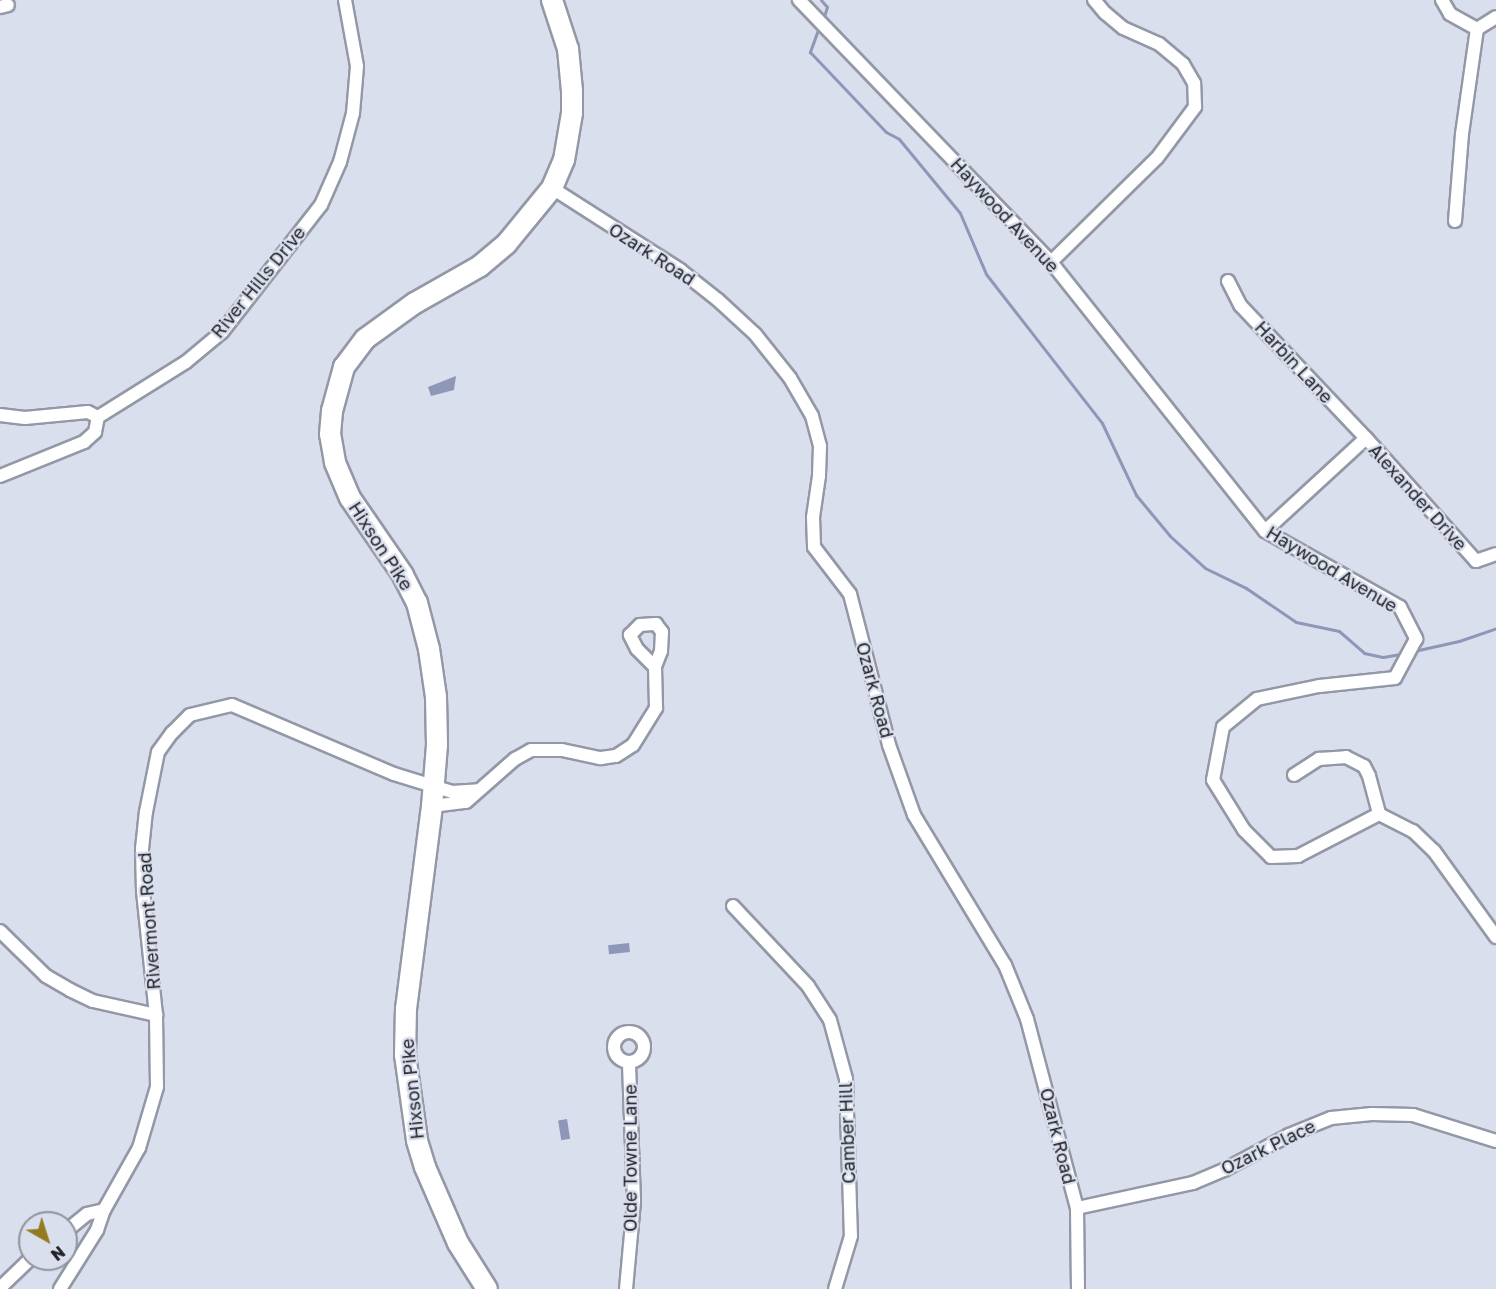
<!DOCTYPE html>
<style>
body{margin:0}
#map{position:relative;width:1496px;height:1289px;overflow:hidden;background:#dadfed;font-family:"Golos Text",sans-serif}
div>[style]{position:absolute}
.water>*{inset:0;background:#8e97b7;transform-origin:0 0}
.stream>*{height:3px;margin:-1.5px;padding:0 1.5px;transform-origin:1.5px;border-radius:1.5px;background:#8e97b7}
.roads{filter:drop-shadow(2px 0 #9498a6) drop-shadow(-2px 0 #9498a6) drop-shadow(0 2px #9498a6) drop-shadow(0 -2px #9498a6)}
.minor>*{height:12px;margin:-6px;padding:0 6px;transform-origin:6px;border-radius:6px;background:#fff}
.minor>.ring{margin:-6px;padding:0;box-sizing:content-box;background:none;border:12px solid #fff;border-radius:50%}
.primary>*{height:20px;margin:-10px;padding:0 10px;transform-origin:10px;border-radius:10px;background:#fff}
span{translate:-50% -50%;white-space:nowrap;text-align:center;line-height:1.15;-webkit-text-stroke:4.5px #dadfed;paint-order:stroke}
.street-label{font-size:18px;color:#23242a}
.north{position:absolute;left:18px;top:1211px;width:60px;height:60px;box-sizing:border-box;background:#dadfed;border:2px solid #91949f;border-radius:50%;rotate:141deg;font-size:16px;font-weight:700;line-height:24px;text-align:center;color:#23242a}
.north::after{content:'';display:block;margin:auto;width:21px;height:27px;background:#947a21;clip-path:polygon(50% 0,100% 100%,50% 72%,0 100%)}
</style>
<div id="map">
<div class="water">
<i style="clip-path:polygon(456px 376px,454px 390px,431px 396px,428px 387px)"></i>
<i style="left:629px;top:943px;width:9px;height:21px;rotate:84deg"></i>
<i style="left:567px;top:1119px;width:20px;height:9px;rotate:81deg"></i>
</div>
<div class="stream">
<i style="left:821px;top:0;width:9px;rotate:49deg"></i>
<i style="left:827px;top:7px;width:13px;rotate:108deg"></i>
<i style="left:819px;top:27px;width:27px;rotate:110deg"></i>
<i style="left:810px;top:52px;width:110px;rotate:46.5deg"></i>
<i style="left:886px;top:132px;width:15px;rotate:28deg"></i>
<i style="left:899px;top:139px;width:96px;rotate:50.5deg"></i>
<i style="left:960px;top:213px;width:66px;rotate:66.9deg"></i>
<i style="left:986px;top:274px;width:189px;rotate:52.1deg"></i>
<i style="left:1102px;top:423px;width:80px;rotate:64.7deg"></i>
<i style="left:1136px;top:495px;width:53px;rotate:50.3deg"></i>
<i style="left:1170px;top:536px;width:47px;rotate:42.4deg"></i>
<i style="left:1205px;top:568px;width:46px;rotate:26deg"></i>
<i style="left:1246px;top:588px;width:60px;rotate:34.2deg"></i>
<i style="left:1296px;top:622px;width:44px;rotate:11.8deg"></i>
<i style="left:1339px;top:631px;width:33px;rotate:41deg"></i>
<i style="left:1364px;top:653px;width:19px;rotate:12deg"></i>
<i style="left:1383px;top:657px;width:22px;rotate:-10deg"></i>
<i style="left:1414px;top:651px;width:46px;rotate:-12.5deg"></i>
<i style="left:1459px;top:641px;width:39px;rotate:-19deg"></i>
</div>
<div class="roads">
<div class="minor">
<i style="left:799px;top:0;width:364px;rotate:46.1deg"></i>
<i style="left:1051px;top:262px;width:344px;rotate:51.5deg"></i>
<i style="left:1265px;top:531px;width:155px;rotate:29.4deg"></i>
<i style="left:1400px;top:607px;width:36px;rotate:63deg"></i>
<i style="left:1416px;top:639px;width:44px;rotate:118.3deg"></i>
<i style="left:1395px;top:678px;width:76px;rotate:174deg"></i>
<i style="left:1319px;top:686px;width:63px;rotate:168.2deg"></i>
<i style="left:1257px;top:699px;width:44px;rotate:140.5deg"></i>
<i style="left:1223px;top:727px;width:54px;rotate:100.7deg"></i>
<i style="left:1213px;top:780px;width:59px;rotate:58.2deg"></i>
<i style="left:1244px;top:830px;width:38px;rotate:45deg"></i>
<i style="left:1271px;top:857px;width:27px;rotate:-2deg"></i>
<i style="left:1298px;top:856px;width:91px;rotate:-27.4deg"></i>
<i style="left:1379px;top:814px;width:38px;rotate:27deg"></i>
<i style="left:1413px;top:831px;width:29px;rotate:44deg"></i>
<i style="left:1434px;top:851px;width:106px;rotate:54.2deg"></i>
<i style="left:1442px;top:0;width:16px;rotate:60deg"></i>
<i style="left:1450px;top:14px;width:31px;rotate:29deg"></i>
<i style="left:0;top:7px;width:8px;rotate:-14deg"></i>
<i style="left:1477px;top:29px;width:22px;rotate:-32deg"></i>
<i style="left:552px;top:188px;width:152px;rotate:32.6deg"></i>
<i style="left:680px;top:270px;width:48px;rotate:38.3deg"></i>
<i style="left:718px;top:300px;width:50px;rotate:42.6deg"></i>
<i style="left:755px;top:334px;width:56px;rotate:51.5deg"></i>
<i style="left:790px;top:378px;width:44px;rotate:59.9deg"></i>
<i style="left:812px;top:416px;width:31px;rotate:75deg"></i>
<i style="left:820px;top:446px;width:30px;rotate:92deg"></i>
<i style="left:819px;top:476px;width:41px;rotate:98.3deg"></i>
<i style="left:813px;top:517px;width:30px;rotate:88deg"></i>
<i style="left:814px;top:547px;width:59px;rotate:52.5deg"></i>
<i style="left:850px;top:594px;width:156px;rotate:75.5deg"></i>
<i style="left:889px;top:745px;width:74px;rotate:70.3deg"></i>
<i style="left:914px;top:815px;width:175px;rotate:58.8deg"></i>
<i style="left:1005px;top:965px;width:58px;rotate:67.8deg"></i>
<i style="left:1027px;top:1019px;width:196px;rotate:75.2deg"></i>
<i style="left:1077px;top:1208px;width:81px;rotate:89.3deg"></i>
<i style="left:1455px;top:221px;width:87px;rotate:-85.4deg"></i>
<i style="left:1462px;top:134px;width:106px;rotate:-81.9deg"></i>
<i style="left:1051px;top:262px;width:148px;rotate:-44.5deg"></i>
<i style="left:1157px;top:158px;width:64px;rotate:-53.3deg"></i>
<i style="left:1195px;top:107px;width:24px;rotate:-92deg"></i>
<i style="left:1194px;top:83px;width:22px;rotate:-120deg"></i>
<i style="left:1183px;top:64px;width:31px;rotate:-140deg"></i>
<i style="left:1159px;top:44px;width:39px;rotate:-156deg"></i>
<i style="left:1123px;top:28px;width:23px;rotate:-140deg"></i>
<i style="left:1105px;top:13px;width:17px;rotate:-130deg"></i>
<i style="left:1228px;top:281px;width:28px;rotate:63deg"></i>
<i style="left:1241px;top:306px;width:182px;rotate:46.6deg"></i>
<i style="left:1366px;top:438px;width:165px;rotate:48.2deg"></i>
<i style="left:1476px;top:561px;width:21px;rotate:-19deg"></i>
<i style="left:0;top:415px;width:25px;rotate:7deg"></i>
<i style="left:25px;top:418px;width:63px;rotate:-5.4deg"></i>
<i style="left:88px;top:412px;width:11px;rotate:27deg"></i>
<i style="left:98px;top:417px;width:104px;rotate:-32deg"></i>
<i style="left:186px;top:362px;width:47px;rotate:-39.8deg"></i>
<i style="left:222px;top:332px;width:161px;rotate:-52.1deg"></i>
<i style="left:321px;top:205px;width:47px;rotate:-66.2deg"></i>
<i style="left:340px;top:162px;width:51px;rotate:-75.1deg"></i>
<i style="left:353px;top:113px;width:47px;rotate:-85.1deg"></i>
<i style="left:357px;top:66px;width:67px;rotate:-100.3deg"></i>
<i style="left:0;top:476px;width:91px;rotate:-22deg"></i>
<i style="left:84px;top:442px;width:15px;rotate:-42deg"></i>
<i style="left:95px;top:432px;width:15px;rotate:-79deg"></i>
<i style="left:1265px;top:531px;width:137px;rotate:-42.6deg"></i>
<i style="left:1294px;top:775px;width:30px;rotate:-33deg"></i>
<i style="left:1319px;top:759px;width:27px;rotate:-4deg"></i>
<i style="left:1346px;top:757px;width:20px;rotate:27deg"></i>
<i style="left:1364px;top:766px;width:11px;rotate:63deg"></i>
<i style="left:1369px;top:776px;width:39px;rotate:75deg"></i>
<i style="left:432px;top:806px;width:34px;rotate:-7deg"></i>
<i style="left:466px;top:802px;width:65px;rotate:-41.3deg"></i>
<i style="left:515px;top:759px;width:18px;rotate:-29deg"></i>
<i style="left:531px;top:750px;width:31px"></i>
<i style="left:562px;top:750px;width:40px;rotate:12deg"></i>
<i style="left:601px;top:758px;width:15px;rotate:-8deg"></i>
<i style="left:616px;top:756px;width:20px;rotate:-33deg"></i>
<i style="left:633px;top:745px;width:44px;rotate:-58.1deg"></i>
<i style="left:656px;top:708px;width:41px;rotate:-91.4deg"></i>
<i style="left:655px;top:667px;width:25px;rotate:-135deg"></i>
<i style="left:637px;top:649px;width:16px;rotate:-117deg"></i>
<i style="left:630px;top:635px;width:14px;rotate:-45deg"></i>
<i style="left:640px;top:625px;width:16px;rotate:-4deg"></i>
<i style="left:656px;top:624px;width:10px;rotate:53deg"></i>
<i style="left:662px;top:632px;width:19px;rotate:93deg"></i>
<i style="left:661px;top:651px;width:17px;rotate:111deg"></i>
<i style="left:733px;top:906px;width:110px;rotate:46.8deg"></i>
<i style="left:808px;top:986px;width:40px;rotate:57.1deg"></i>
<i style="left:830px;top:1020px;width:61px;rotate:74.8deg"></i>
<i style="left:846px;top:1079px;width:157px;rotate:88.2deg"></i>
<i style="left:851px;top:1236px;width:55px;rotate:106.8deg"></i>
<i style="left:0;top:931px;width:64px;rotate:44.4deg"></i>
<i style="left:46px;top:976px;width:28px;rotate:30deg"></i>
<i style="left:70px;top:990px;width:25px;rotate:26deg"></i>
<i style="left:93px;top:1001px;width:65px;rotate:12.5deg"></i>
<i class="ring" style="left:614px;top:1032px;width:18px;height:18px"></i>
<i style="left:1077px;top:1208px;width:119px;rotate:-12.2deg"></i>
<i style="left:1193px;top:1183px;width:34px;rotate:-23deg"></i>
<i style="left:1224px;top:1170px;width:74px;rotate:-28.3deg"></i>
<i style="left:1289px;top:1135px;width:45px;rotate:-22deg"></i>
<i style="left:1331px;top:1118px;width:41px;rotate:-5.6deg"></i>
<i style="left:1372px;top:1114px;width:41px;rotate:1.4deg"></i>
<i style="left:1413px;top:1115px;width:87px;rotate:17.4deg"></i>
<i style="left:104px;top:1210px;width:71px;rotate:-60.6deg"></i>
<i style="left:139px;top:1148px;width:64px;rotate:-73.6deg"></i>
<i style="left:157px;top:1087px;width:72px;rotate:-90.8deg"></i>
<i style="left:156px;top:1015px;width:125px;rotate:-96deg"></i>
<i style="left:143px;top:891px;width:42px;rotate:-91.4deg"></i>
<i style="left:142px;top:849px;width:37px;rotate:-84deg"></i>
<i style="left:146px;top:812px;width:61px;rotate:-78.7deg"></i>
<i style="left:158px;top:752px;width:24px;rotate:-54deg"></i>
<i style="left:172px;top:733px;width:25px;rotate:-45deg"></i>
<i style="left:190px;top:715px;width:43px;rotate:-13.4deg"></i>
<i style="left:232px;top:705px;width:176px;rotate:23.1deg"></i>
<i style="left:394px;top:774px;width:61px;rotate:17.2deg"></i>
<i style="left:452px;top:792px;width:27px;rotate:-4deg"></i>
<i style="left:0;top:1288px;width:42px;rotate:-44deg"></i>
<i style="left:60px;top:1289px;width:70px;rotate:-57.9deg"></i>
<i style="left:97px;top:1230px;width:21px;rotate:-71deg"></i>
<i style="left:104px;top:1210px;width:17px;rotate:167deg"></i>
<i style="left:87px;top:1214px;width:27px;rotate:141deg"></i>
<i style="left:626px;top:1289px;width:88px;rotate:-84.8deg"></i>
<i style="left:634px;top:1201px;width:138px;rotate:-92.1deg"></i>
</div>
<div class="primary">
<i style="left:487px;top:1289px;width:54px;rotate:-122.2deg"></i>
<i style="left:458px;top:1243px;width:83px;rotate:-113.5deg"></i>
<i style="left:425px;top:1167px;width:28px;rotate:-107deg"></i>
<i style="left:417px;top:1140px;width:86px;rotate:-98deg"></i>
<i style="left:405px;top:1055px;width:46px;rotate:-88.8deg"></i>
<i style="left:406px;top:1009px;width:205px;rotate:-82.7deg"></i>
<i style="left:432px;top:806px;width:61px;rotate:-85.3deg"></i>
<i style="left:437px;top:745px;width:48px;rotate:-91.2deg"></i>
<i style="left:436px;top:697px;width:49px;rotate:-98.3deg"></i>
<i style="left:429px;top:649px;width:48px;rotate:-104.6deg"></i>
<i style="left:417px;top:603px;width:31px;rotate:-117deg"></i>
<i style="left:403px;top:575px;width:93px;rotate:-124.5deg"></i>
<i style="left:350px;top:498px;width:39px;rotate:-113deg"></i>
<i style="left:335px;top:462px;width:28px;rotate:-100deg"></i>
<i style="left:330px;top:434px;width:23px;rotate:-85deg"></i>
<i style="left:332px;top:411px;width:46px;rotate:-74.7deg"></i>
<i style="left:344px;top:367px;width:35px;rotate:-53deg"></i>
<i style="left:365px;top:339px;width:62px;rotate:-35.8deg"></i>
<i style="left:415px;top:303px;width:75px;rotate:-29.6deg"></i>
<i style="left:480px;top:266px;width:35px;rotate:-40deg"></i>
<i style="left:507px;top:243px;width:71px;rotate:-50.7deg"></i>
<i style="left:552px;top:188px;width:30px;rotate:-67deg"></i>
<i style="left:564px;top:160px;width:48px;rotate:-80.3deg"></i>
<i style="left:572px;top:113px;width:22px;rotate:-90deg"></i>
<i style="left:572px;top:91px;width:42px;rotate:-95.4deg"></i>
<i style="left:568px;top:49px;width:52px;rotate:-108.1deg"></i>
</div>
</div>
<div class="street-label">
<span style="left:1005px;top:215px;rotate:47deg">Haywood Avenue</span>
<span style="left:652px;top:254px;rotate:33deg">Ozark Road</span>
<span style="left:258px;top:282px;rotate:-51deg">River Hills Drive</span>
<span style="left:1294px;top:362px;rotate:47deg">Harbin Lane</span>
<span style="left:1418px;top:497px;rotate:48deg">Alexander Drive</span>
<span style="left:381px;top:546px;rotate:57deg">Hixson Pike</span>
<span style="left:1332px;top:569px;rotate:31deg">Haywood Avenue</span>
<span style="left:875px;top:690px;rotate:75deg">Ozark Road</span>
<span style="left:149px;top:921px;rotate:-94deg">Rivermont Road</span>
<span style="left:412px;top:1089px;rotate:-96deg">Hixson Pike</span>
<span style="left:847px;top:1133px;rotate:-92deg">Camber Hill</span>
<span style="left:1058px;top:1136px;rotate:76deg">Ozark Road</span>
<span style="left:1268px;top:1147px;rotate:-26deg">Ozark Place</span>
<span style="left:630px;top:1158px;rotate:-90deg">Olde Towne Lane</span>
</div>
<div class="north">N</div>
</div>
